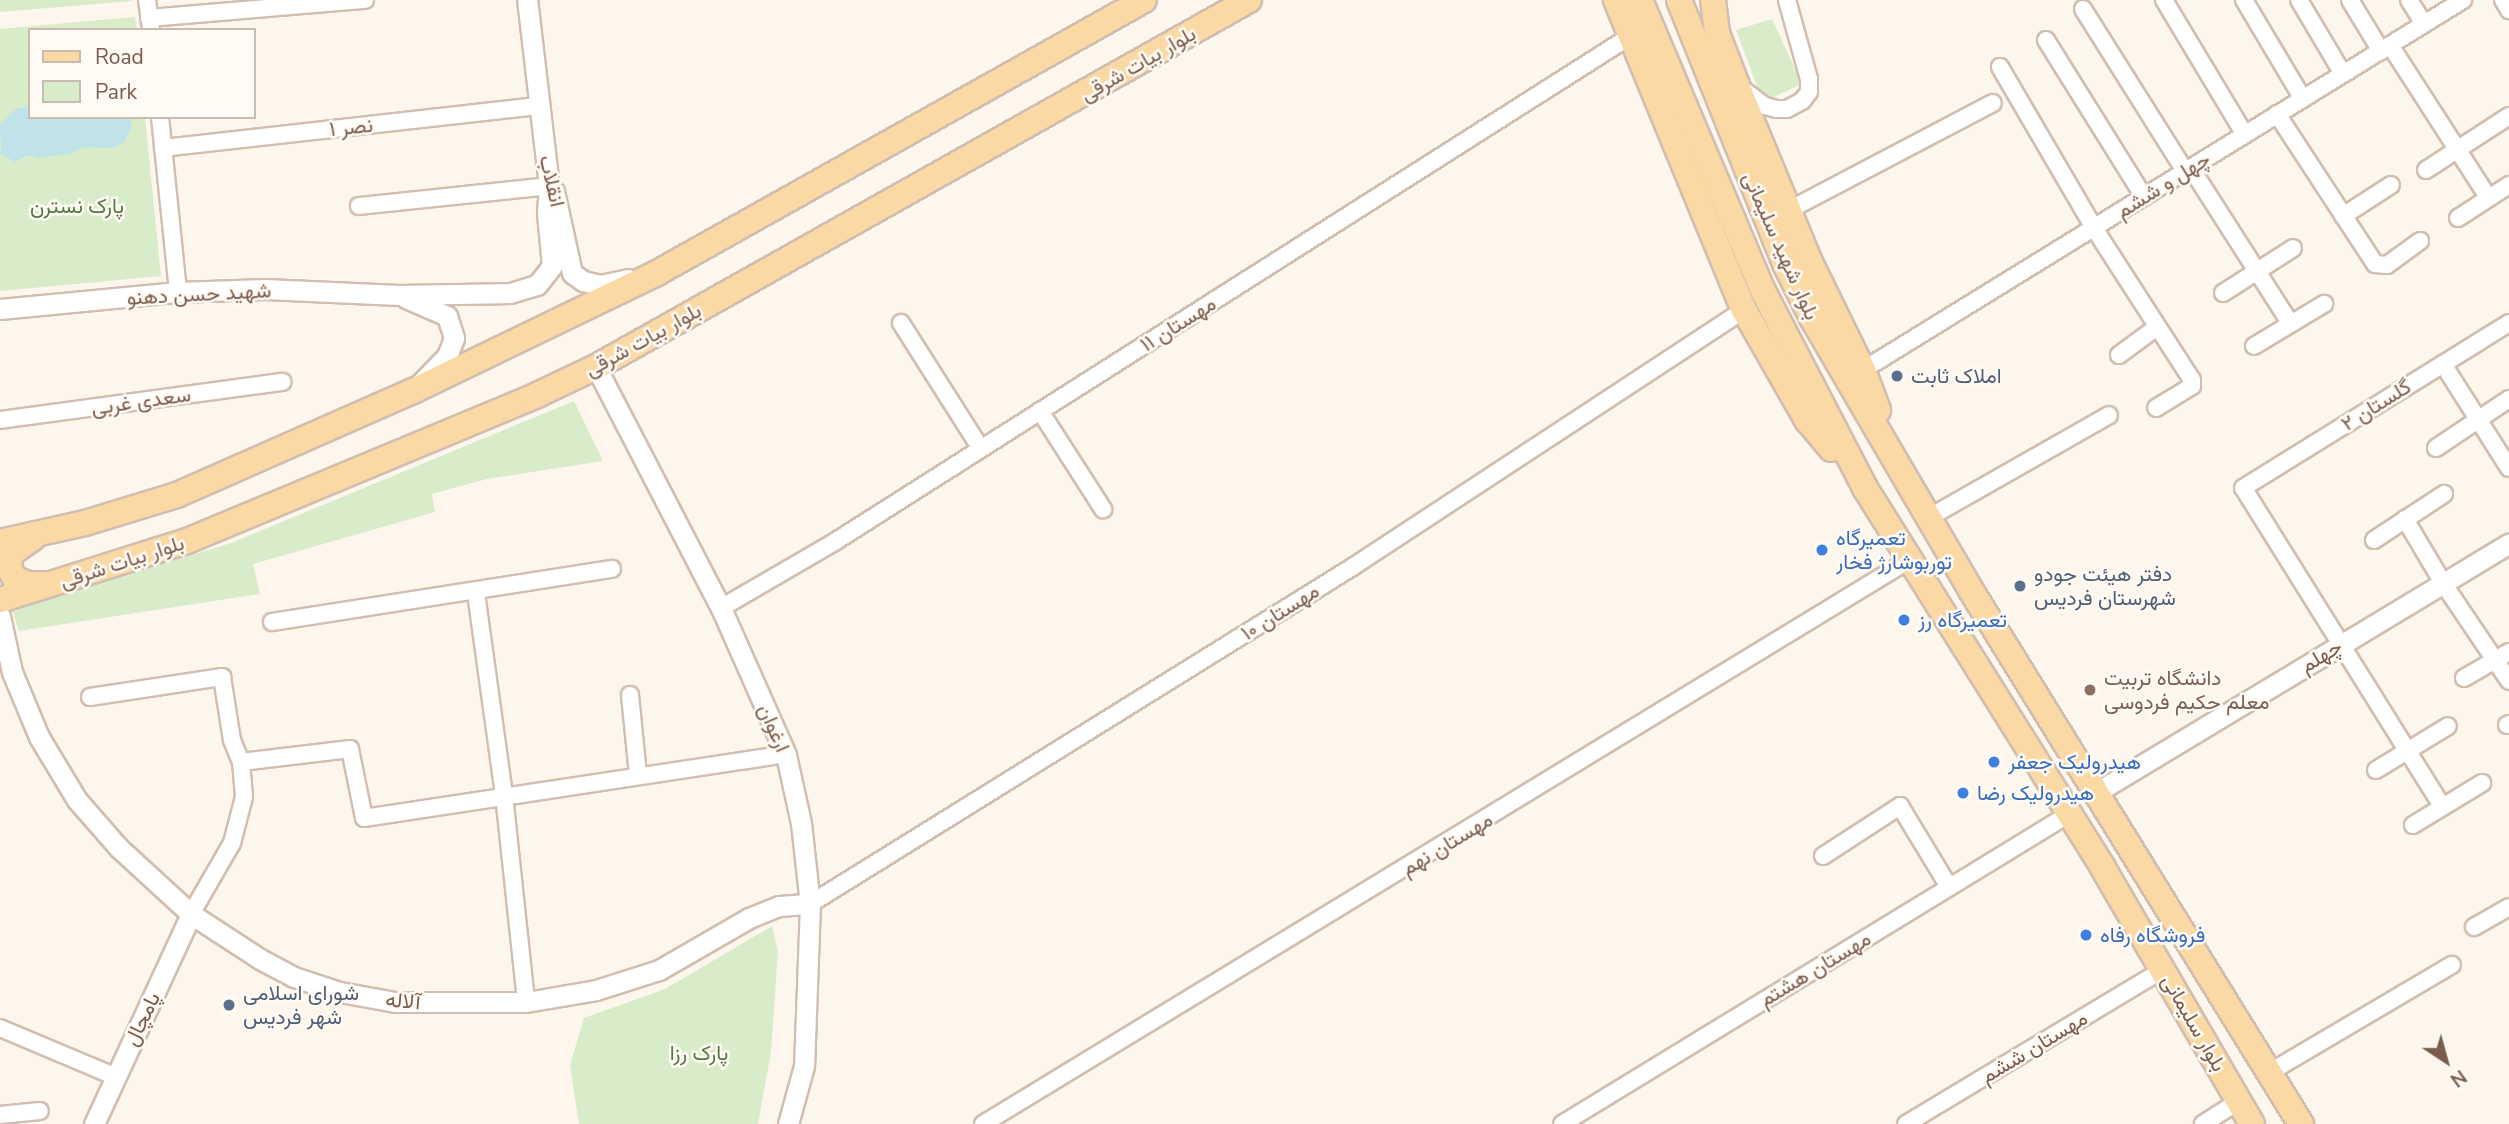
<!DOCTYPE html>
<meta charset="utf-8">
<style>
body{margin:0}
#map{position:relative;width:2509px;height:1124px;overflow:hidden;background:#fdf6ec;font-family:"Nunito Sans",Vazirmatn,sans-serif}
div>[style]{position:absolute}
.green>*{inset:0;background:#d8ecc9}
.water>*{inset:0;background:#bfe3e8}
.roads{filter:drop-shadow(2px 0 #d1beb0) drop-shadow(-2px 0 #d1beb0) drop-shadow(0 2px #d1beb0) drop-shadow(0 -2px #d1beb0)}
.minor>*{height:16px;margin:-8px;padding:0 8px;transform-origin:8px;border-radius:8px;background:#fff}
.tertiary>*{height:19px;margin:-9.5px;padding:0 9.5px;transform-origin:9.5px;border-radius:9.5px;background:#fff}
.primary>*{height:24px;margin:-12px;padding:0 12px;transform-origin:12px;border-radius:12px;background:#fbd9a5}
.dots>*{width:19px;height:19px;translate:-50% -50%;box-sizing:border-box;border:4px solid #fffaf3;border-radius:50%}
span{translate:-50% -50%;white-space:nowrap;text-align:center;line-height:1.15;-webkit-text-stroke:5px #fffaf3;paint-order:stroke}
.street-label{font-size:21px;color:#7a5c4d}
.park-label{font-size:21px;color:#537a41}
.service-label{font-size:21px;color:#4e5e75}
.left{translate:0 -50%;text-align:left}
.shop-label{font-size:21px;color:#366cbe}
.education-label{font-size:21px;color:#785e54}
.legend{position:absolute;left:28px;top:28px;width:228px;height:91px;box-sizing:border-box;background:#fffaf3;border:2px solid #cabbb1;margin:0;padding:9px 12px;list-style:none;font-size:21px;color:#7a5c4d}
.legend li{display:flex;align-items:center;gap:14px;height:35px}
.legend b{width:35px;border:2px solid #cabbb1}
.north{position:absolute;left:2411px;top:1026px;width:70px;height:70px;-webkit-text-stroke:5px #fffaf3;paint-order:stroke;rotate:144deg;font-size:19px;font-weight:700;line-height:28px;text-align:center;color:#7a5c4d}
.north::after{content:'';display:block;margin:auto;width:24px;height:32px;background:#7a5c4d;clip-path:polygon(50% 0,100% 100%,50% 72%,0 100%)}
</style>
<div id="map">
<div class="green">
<i style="clip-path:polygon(0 0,132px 0,132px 1px,0 12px)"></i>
<i style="clip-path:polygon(135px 17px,137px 30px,30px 30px,30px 117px,145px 117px,161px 276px,0 291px,0 29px)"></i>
<i style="clip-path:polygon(1772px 19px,1802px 84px,1763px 102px,1736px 30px)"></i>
<i style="clip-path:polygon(574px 401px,603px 461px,487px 479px,432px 494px,435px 512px,253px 564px,260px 594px,19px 631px,12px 610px,231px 543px)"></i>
<i style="clip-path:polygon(772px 926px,778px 951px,771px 1052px,758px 1124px,579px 1124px,570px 1065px,584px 1018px,665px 989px)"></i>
</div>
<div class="water">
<i style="clip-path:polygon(30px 106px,30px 117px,131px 117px,131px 128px,125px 141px,114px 148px,84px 147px,69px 154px,39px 158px,29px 155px,15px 162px,1px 154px,0 125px,17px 108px)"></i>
</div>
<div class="roads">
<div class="minor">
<i style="left:147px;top:0;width:30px;rotate:82deg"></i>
<i style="left:2164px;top:0;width:157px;rotate:59deg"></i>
<i style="left:2244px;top:0;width:115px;rotate:59.2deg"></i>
<i style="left:2299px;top:0;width:86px;rotate:59.3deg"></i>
<i style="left:2350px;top:0;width:60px;rotate:58.7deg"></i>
<i style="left:2409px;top:0;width:28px;rotate:58deg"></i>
<i style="left:2503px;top:0;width:12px;rotate:59deg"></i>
<i style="left:2083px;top:9px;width:191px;rotate:57.8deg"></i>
<i style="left:149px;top:18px;width:217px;rotate:-4.8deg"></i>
<i style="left:2046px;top:40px;width:185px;rotate:58deg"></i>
<i style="left:2390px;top:45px;width:181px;rotate:57.2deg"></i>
<i style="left:2000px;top:67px;width:186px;rotate:59.7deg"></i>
<i style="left:2094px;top:228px;width:181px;rotate:57.2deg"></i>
<i style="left:2192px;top:380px;width:6px;rotate:90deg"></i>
<i style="left:2192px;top:386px;width:42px;rotate:148.6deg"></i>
<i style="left:1741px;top:88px;width:30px;rotate:37deg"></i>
<i style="left:1765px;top:106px;width:11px;rotate:15deg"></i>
<i style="left:1776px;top:109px;width:11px"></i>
<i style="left:1787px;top:109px;width:17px;rotate:-28deg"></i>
<i style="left:1802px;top:101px;width:11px;rotate:-52deg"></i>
<i style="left:1809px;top:92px;width:13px;rotate:-90deg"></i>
<i style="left:1809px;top:79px;width:82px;rotate:-105.6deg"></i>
<i style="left:2277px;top:114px;width:179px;rotate:56.8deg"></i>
<i style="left:2375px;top:264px;width:12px;rotate:5deg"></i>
<i style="left:2387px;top:265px;width:41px;rotate:-36deg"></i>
<i style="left:160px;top:117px;width:176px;rotate:84.1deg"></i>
<i style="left:163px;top:148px;width:378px;rotate:-6.4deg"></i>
<i style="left:2191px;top:168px;width:184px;rotate:57.4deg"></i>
<i style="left:2426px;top:170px;width:99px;rotate:-33deg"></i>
<i style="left:359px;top:206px;width:191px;rotate:-6deg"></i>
<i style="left:1789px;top:210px;width:230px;rotate:-27.7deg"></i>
<i style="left:2343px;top:216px;width:57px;rotate:-32.9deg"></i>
<i style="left:2458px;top:218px;width:61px;rotate:-32.9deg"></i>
<i style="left:2223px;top:293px;width:83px;rotate:-32.7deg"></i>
<i style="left:901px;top:323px;width:149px;rotate:57.6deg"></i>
<i style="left:2254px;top:346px;width:82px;rotate:-31deg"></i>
<i style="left:2119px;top:355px;width:47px;rotate:-36.4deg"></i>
<i style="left:2443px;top:364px;width:123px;rotate:57.6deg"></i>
<i style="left:1863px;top:370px;width:705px;rotate:-31.66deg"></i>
<i style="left:1040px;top:411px;width:117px;rotate:57.3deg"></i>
<i style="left:0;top:420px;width:285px;rotate:-7.7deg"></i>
<i style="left:2436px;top:448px;width:88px;rotate:-33.9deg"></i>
<i style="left:1928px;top:518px;width:208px;rotate:-29.6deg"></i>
<i style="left:2405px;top:519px;width:74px;rotate:59.3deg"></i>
<i style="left:2443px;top:583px;width:118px;rotate:56deg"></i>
<i style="left:2374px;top:540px;width:84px;rotate:-33.3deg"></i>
<i style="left:476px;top:593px;width:204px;rotate:82.1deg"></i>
<i style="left:504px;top:795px;width:208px;rotate:83.9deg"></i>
<i style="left:721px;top:608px;width:133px;rotate:-30.2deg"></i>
<i style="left:836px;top:541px;width:943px;rotate:-32.44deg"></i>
<i style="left:272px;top:622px;width:344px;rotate:-8.9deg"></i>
<i style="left:2464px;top:678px;width:52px;rotate:-30deg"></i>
<i style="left:630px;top:695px;width:80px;rotate:84.3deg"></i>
<i style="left:90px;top:697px;width:134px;rotate:-8.6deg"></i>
<i style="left:222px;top:677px;width:64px;rotate:81deg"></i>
<i style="left:232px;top:740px;width:24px;rotate:68deg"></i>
<i style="left:241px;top:762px;width:35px;rotate:85deg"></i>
<i style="left:244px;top:797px;width:48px;rotate:104.6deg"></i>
<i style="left:232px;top:843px;width:82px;rotate:120deg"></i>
<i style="left:2507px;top:725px;width:2px;rotate:-27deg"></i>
<i style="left:241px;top:762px;width:110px;rotate:-6.8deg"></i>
<i style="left:350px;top:749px;width:70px;rotate:78.5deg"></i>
<i style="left:364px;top:818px;width:415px;rotate:-8.6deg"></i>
<i style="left:2376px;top:770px;width:84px;rotate:-31.4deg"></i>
<i style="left:2442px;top:806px;width:375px;rotate:-122deg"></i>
<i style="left:2243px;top:488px;width:313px;rotate:-31.8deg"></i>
<i style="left:2413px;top:825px;width:81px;rotate:-31.3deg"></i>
<i style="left:1823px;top:856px;width:92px;rotate:-33deg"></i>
<i style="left:1900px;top:806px;width:95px;rotate:58.8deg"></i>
<i style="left:810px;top:904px;width:640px;rotate:-31.85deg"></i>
<i style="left:1354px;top:566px;width:467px;rotate:-33.3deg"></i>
<i style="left:2474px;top:927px;width:40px;rotate:-29.7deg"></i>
<i style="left:0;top:1028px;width:124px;rotate:22.8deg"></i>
<i style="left:2270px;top:1072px;width:211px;rotate:-30.5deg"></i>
<i style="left:0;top:1115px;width:40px;rotate:-5.7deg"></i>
<i style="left:983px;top:1124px;width:1084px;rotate:-31.34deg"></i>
<i style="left:1562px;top:1124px;width:594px;rotate:-31.44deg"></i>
<i style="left:1906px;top:1124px;width:299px;rotate:-31deg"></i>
<i style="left:2203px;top:1124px;width:43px;rotate:-32.6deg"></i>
</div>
<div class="tertiary">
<i style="left:554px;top:191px;width:84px;rotate:77.6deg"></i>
<i style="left:572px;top:273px;width:14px;rotate:36deg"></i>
<i style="left:583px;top:281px;width:17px;rotate:13deg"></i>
<i style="left:600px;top:285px;width:29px;rotate:-12deg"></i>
<i style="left:406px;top:298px;width:45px;rotate:23.7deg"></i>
<i style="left:447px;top:316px;width:23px;rotate:72deg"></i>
<i style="left:454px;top:338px;width:19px;rotate:111deg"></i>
<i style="left:447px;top:356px;width:37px;rotate:134deg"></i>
<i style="left:0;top:309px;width:179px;rotate:-5.5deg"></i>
<i style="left:178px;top:292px;width:87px;rotate:-2deg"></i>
<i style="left:265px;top:289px;width:134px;rotate:2.6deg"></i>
<i style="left:399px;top:295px;width:111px;rotate:-1deg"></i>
<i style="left:510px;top:293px;width:28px;rotate:-17deg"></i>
<i style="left:537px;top:285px;width:24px;rotate:-52deg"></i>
<i style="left:552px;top:266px;width:53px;rotate:-95.4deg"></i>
<i style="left:547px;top:213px;width:27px;rotate:-86deg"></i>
<i style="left:549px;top:186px;width:187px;rotate:-96.7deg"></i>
<i style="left:596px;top:367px;width:271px;rotate:62.6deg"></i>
<i style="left:721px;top:608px;width:161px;rotate:66.1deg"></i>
<i style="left:786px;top:755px;width:70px;rotate:77.6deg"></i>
<i style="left:801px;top:823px;width:81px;rotate:83.7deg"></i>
<i style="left:810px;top:904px;width:162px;rotate:92.1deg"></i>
<i style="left:804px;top:1066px;width:60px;rotate:105.4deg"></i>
<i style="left:0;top:616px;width:57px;rotate:77.9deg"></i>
<i style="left:12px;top:672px;width:70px;rotate:67.4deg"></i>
<i style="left:39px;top:737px;width:74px;rotate:58.9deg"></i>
<i style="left:77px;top:800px;width:64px;rotate:48.8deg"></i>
<i style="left:119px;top:848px;width:98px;rotate:42.5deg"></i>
<i style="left:191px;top:914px;width:82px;rotate:33.1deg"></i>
<i style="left:260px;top:959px;width:38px;rotate:28deg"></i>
<i style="left:294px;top:977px;width:48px;rotate:18.1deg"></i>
<i style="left:340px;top:992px;width:56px;rotate:10.3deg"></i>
<i style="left:395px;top:1002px;width:131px"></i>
<i style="left:526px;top:1002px;width:71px;rotate:-9.7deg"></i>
<i style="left:596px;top:990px;width:66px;rotate:-17.6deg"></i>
<i style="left:659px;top:970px;width:104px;rotate:-30deg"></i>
<i style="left:749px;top:918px;width:32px;rotate:-22deg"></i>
<i style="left:779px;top:906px;width:31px;rotate:-4deg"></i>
<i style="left:2097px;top:792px;width:481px;rotate:-31.1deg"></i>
<i style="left:94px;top:1124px;width:231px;rotate:-65.2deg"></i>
</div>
<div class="primary">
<i style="left:1616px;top:0;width:335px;rotate:67.6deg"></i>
<i style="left:1744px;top:310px;width:127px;rotate:60.2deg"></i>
<i style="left:1807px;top:420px;width:38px;rotate:50deg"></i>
<i style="left:1640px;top:0;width:316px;rotate:67.1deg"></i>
<i style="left:1763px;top:291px;width:222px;rotate:62.6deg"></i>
<i style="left:1865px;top:488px;width:448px;rotate:57.9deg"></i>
<i style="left:2103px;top:868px;width:296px;rotate:59.8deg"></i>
<i style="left:1679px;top:0;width:284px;rotate:68.1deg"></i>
<i style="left:1785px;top:264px;width:60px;rotate:63.4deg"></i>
<i style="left:1812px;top:318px;width:317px;rotate:59.7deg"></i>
<i style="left:1972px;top:592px;width:626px;rotate:58.27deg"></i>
<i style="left:1713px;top:0;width:33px;rotate:83deg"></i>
<i style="left:1717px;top:33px;width:56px;rotate:69deg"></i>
<i style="left:1737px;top:85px;width:191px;rotate:67.6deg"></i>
<i style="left:1810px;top:262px;width:120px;rotate:63.9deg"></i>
<i style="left:1863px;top:370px;width:43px;rotate:69.4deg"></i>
<i style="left:33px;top:538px;width:28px;rotate:145deg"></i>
<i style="left:10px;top:554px;width:14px;rotate:94deg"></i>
<i style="left:9px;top:568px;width:13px;rotate:61deg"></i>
<i style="left:15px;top:579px;width:14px;rotate:21deg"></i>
<i style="left:28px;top:584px;width:17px"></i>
<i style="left:0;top:542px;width:87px;rotate:-12.6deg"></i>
<i style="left:85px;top:523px;width:96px;rotate:-16.9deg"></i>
<i style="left:177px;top:495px;width:258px;rotate:-23.8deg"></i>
<i style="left:413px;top:391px;width:271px;rotate:-25.8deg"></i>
<i style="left:657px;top:273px;width:558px;rotate:-29.27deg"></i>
<i style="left:0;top:600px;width:196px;rotate:-17.5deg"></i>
<i style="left:187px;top:541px;width:379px;rotate:-22.6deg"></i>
<i style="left:537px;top:395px;width:65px;rotate:-25.4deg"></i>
<i style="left:596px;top:367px;width:749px;rotate:-29.34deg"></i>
</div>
</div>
<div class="dots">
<i style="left:1897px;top:376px;background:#5c6f8a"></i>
<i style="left:1822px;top:550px;background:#3f7fe0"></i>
<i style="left:2020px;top:586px;background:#5c6f8a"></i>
<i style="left:1904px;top:620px;background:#3f7fe0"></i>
<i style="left:2090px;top:690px;background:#8d6e63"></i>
<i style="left:1994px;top:762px;background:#3f7fe0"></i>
<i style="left:1963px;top:793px;background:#3f7fe0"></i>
<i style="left:2086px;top:935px;background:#3f7fe0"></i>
<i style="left:229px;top:1005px;background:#5c6f8a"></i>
</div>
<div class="street-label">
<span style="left:1138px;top:64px;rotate:-30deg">بلوار بیات شرقی</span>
<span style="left:351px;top:127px;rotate:-6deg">نصر ۱</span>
<span style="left:552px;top:181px;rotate:77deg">انقلاب</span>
<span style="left:2163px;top:185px;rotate:-32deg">چهل و ششم</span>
<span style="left:1781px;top:246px;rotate:66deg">بلوار شهید سلیمانی</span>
<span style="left:199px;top:294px;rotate:-3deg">شهید حسن دهنو</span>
<span style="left:1178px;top:324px;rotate:-32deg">مهستان ۱۱</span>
<span style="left:643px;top:340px;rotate:-29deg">بلوار بیات شرقی</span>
<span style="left:141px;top:401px;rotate:-8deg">سعدی غربی</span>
<span style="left:2376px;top:405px;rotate:-32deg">گلستان ۲</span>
<span style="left:122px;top:562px;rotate:-18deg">بلوار بیات شرقی</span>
<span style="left:1280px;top:612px;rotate:-32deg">مهستان ۱۰</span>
<span style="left:2321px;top:656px;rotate:-31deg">چهلم</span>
<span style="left:774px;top:728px;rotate:67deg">ارغوان</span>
<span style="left:1447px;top:844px;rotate:-31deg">مهستان نهم</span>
<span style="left:1815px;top:969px;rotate:-31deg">مهستان هشتم</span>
<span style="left:403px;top:1001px;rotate:5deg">آلاله</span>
<span style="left:142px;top:1019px;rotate:-64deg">پامچال</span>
<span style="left:2194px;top:1023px;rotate:60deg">بلوار سلیمانی</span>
<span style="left:2034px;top:1047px;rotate:-31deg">مهستان ششم</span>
</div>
<div class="park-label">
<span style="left:77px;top:206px">پارک نسترن</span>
<span style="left:699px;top:1053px">پارک رزا</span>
</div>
<div class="service-label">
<span class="left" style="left:1911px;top:376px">املاک ثابت</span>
<span class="left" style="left:2034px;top:586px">دفتر هیئت جودو<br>شهرستان فردیس</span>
<span class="left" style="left:243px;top:1005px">شورای اسلامی<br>شهر فردیس</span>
</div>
<div class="shop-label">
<span class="left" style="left:1836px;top:550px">تعمیرگاه<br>توربوشارژ فخار</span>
<span class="left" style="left:1918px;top:620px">تعمیرگاه رز</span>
<span class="left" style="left:2008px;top:762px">هیدرولیک جعفر</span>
<span class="left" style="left:1977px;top:793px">هیدرولیک رضا</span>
<span class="left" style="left:2100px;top:935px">فروشگاه رفاه</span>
</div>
<div class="education-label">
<span class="left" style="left:2104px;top:690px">دانشگاه تربیت<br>معلم حکیم فردوسی</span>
</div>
<ul class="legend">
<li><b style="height:9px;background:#fbd9a5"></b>Road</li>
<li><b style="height:19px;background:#d8ecc9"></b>Park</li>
</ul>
<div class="north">N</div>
</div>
